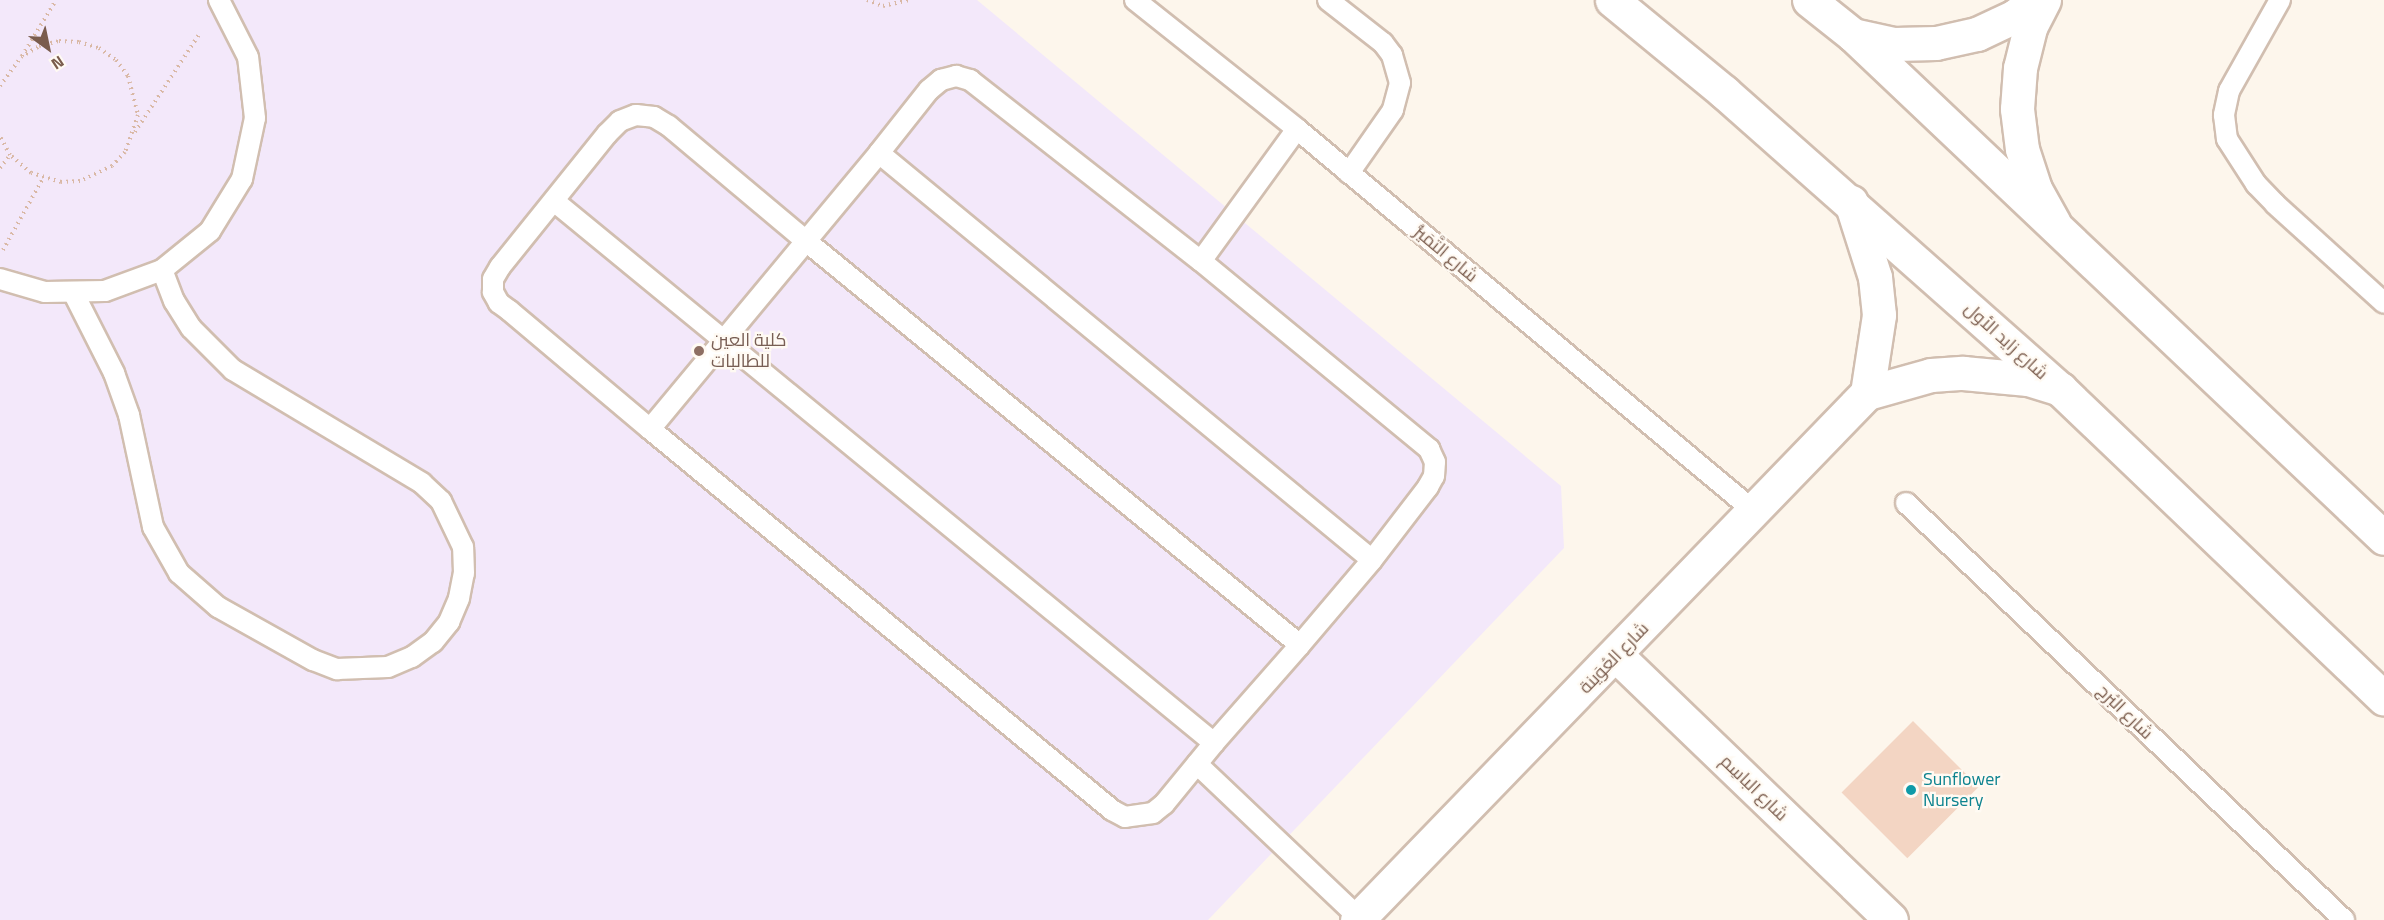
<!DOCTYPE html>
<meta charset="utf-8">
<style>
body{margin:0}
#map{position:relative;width:2384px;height:920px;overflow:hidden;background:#fdf6ec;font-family:"Titillium Web",Cairo,sans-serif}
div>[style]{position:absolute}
.education>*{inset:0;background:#f3e8fa}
.building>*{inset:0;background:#f3d5c3;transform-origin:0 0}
.path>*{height:4px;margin-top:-2px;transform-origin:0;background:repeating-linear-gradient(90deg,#d9b8a5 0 1.5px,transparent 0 6px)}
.roads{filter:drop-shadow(2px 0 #d1beb0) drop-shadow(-2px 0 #d1beb0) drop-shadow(0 2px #d1beb0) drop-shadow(0 -2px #d1beb0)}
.lane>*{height:20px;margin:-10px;padding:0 10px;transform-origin:10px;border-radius:10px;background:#fff}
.street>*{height:33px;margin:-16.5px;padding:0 16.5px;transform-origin:16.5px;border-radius:16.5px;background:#fff}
.secondary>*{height:33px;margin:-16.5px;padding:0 16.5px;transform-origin:16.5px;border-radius:16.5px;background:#fff}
.dots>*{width:16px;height:16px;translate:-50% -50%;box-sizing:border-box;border:3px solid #fffaf3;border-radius:50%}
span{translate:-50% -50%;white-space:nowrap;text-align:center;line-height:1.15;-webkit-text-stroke:4.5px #fffaf3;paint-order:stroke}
.street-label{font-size:18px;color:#7a5c4d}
.education-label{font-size:18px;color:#785e54}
.left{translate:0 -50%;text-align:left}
.culture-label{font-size:18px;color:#0d838f}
.north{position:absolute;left:18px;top:18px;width:60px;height:60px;-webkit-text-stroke:4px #fffaf3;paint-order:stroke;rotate:147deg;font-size:16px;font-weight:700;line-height:24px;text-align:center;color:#7a5c4d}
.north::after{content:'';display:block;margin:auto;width:21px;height:27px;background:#7a5c4d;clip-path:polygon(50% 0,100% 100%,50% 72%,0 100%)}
</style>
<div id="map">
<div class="education">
<i style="clip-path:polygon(0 0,977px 0,1561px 486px,1564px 548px,1208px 920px,0 920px)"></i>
</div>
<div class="building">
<i style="left:1913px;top:721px;width:93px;height:101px;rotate:45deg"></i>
</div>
<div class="path">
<i style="left:867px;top:0;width:17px;rotate:21deg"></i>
<i style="left:883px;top:6px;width:27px;rotate:-13deg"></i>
<i style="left:22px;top:56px;width:66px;rotate:-58.7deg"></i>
<i style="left:0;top:86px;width:36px;rotate:-54deg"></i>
<i style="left:21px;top:57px;width:21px;rotate:-31deg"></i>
<i style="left:39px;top:46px;width:21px;rotate:-14deg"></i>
<i style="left:59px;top:41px;width:20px;rotate:3deg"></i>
<i style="left:79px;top:42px;width:21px;rotate:17deg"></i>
<i style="left:99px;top:48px;width:21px;rotate:35deg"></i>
<i style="left:116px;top:60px;width:20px;rotate:53deg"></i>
<i style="left:128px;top:76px;width:40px;rotate:75.6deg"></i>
<i style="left:138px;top:115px;width:39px;rotate:109deg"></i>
<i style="left:125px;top:152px;width:19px;rotate:133deg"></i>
<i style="left:112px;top:166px;width:35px;rotate:155deg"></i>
<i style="left:80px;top:181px;width:19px;rotate:177deg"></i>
<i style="left:61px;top:182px;width:31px;rotate:-163deg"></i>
<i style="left:31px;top:173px;width:28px;rotate:-139deg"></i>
<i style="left:10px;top:155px;width:21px;rotate:-118deg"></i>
<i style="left:135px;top:132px;width:118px;rotate:-56.7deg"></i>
<i style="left:0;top:168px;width:16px;rotate:-52deg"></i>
<i style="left:3px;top:250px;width:82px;rotate:-60.9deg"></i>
</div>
<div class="roads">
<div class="lane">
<i style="left:1135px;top:0;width:207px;rotate:38.5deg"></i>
<i style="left:1297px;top:129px;width:597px;rotate:39.9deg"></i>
<i style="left:1328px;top:0;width:70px;rotate:38deg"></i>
<i style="left:1383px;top:43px;width:15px;rotate:53deg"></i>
<i style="left:1392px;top:55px;width:29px;rotate:74deg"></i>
<i style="left:1400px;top:83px;width:28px;rotate:105deg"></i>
<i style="left:1393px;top:110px;width:77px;rotate:124.9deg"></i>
<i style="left:2280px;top:0;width:104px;rotate:119.3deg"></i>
<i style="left:2229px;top:91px;width:25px;rotate:102deg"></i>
<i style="left:2224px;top:115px;width:24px;rotate:83deg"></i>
<i style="left:2227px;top:139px;width:54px;rotate:57.2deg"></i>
<i style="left:2256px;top:184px;width:28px;rotate:46deg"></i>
<i style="left:2275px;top:204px;width:147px;rotate:42.2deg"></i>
<i style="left:879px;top:153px;width:639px;rotate:39.54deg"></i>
<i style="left:554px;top:201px;width:854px;rotate:39.39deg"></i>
<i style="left:1201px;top:261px;width:163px;rotate:-54deg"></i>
<i style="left:0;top:279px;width:47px;rotate:16.1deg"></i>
<i style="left:45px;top:292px;width:60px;rotate:-1deg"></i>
<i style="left:105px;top:291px;width:61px;rotate:-20.2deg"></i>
<i style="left:162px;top:270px;width:62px;rotate:-39.1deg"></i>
<i style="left:210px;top:231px;width:61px;rotate:-58.4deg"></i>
<i style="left:242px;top:179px;width:62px;rotate:-78deg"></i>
<i style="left:255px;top:118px;width:61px;rotate:-96.5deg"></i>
<i style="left:248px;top:57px;width:64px;rotate:-117deg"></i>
<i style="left:74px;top:294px;width:89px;rotate:63.1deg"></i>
<i style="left:114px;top:373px;width:45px;rotate:70.3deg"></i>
<i style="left:129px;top:415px;width:115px;rotate:77.9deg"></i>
<i style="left:153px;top:527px;width:53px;rotate:60.5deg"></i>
<i style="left:179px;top:573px;width:52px;rotate:41.1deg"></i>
<i style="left:218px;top:607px;width:109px;rotate:29.2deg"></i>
<i style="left:313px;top:660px;width:26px;rotate:21deg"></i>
<i style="left:337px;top:669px;width:51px;rotate:-2.2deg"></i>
<i style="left:388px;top:667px;width:26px;rotate:-23deg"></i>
<i style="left:412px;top:657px;width:26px;rotate:-36deg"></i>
<i style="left:433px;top:642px;width:26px;rotate:-51deg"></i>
<i style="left:449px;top:622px;width:26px;rotate:-67deg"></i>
<i style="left:459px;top:598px;width:25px;rotate:-79deg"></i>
<i style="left:464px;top:573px;width:26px;rotate:-92deg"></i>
<i style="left:463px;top:547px;width:51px;rotate:-115.6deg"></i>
<i style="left:441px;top:501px;width:26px;rotate:-137deg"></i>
<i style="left:422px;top:483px;width:220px;rotate:-149.1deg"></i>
<i style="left:233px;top:370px;width:59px;rotate:-135deg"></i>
<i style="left:191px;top:328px;width:32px;rotate:-122deg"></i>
<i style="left:174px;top:301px;width:33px;rotate:-111deg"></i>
<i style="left:650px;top:429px;width:244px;rotate:-50.3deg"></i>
<i style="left:806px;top:241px;width:114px;rotate:-50.3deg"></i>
<i style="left:879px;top:153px;width:80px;rotate:-51.6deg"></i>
<i style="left:929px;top:90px;width:16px;rotate:-40deg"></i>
<i style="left:941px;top:80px;width:16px;rotate:-15deg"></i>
<i style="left:956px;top:76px;width:15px;rotate:16deg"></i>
<i style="left:970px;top:80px;width:293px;rotate:38.1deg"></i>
<i style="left:1201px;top:261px;width:296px;rotate:39.5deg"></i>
<i style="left:1429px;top:449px;width:14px;rotate:65deg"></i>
<i style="left:1435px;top:462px;width:14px;rotate:94deg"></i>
<i style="left:1434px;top:476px;width:13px;rotate:119deg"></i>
<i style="left:1428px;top:487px;width:92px;rotate:127.5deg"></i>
<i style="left:1372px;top:560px;width:111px;rotate:130.3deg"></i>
<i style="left:1300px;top:645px;width:130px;rotate:131.3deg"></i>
<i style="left:1214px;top:743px;width:79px;rotate:129.3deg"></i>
<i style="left:1164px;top:804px;width:14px;rotate:141deg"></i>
<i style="left:1153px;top:813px;width:28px;rotate:172deg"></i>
<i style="left:1125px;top:817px;width:15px;rotate:-152deg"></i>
<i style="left:1112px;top:810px;width:599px;rotate:-140.49deg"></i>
<i style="left:650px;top:429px;width:183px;rotate:-139.9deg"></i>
<i style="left:510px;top:311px;width:14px;rotate:-144deg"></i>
<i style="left:499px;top:303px;width:13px;rotate:-119deg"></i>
<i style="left:493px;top:292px;width:13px;rotate:-90deg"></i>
<i style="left:493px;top:279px;width:14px;rotate:-60deg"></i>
<i style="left:500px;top:267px;width:171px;rotate:-51.2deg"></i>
<i style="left:607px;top:134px;width:18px;rotate:-45deg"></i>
<i style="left:620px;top:121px;width:17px;rotate:-21deg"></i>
<i style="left:636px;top:115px;width:18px;rotate:6deg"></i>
<i style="left:654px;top:117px;width:17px;rotate:31deg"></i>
<i style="left:669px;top:126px;width:179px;rotate:40deg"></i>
<i style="left:806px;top:241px;width:638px;rotate:39.28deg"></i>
<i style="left:1906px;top:503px;width:605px;rotate:43.59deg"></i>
<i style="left:1197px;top:764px;width:224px;rotate:43.5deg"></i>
</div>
<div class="street">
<i style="left:2044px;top:0;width:31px;rotate:117deg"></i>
<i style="left:2030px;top:28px;width:41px;rotate:104deg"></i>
<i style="left:2020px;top:68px;width:41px;rotate:94.2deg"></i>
<i style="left:2017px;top:109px;width:40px;rotate:82.9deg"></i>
<i style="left:2022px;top:149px;width:42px;rotate:72deg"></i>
<i style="left:2035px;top:189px;width:39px;rotate:61deg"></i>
<i style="left:1853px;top:35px;width:42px;rotate:12.4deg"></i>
<i style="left:1894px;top:44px;width:42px;rotate:-1.4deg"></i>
<i style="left:1936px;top:43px;width:42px;rotate:-12.4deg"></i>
<i style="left:1977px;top:34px;width:42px;rotate:-25.3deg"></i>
<i style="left:2015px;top:16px;width:26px;rotate:-37deg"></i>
<i style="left:1851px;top:202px;width:79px;rotate:72.3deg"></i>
<i style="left:1875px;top:277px;width:38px;rotate:84deg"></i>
<i style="left:1879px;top:315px;width:79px;rotate:98.7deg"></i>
<i style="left:1617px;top:656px;width:380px;rotate:43.9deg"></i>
<i style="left:1357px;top:920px;width:733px;rotate:-45.94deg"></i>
<i style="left:1867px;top:393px;width:66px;rotate:-15.7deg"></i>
<i style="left:1931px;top:375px;width:32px;rotate:-4deg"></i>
<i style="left:1963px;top:373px;width:65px;rotate:5.3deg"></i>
<i style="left:2028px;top:379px;width:34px;rotate:17deg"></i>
</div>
<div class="secondary">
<i style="left:1612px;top:0;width:145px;rotate:39.4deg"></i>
<i style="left:1724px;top:92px;width:448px;rotate:41.5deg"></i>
<i style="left:2060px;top:389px;width:448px;rotate:43.7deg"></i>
<i style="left:1809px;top:0;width:56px;rotate:38.5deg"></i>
<i style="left:1853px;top:35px;width:731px;rotate:43.45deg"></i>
</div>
</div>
<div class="dots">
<i style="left:699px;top:351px;background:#8d6e63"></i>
<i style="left:1911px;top:790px;background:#0f9aa8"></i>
</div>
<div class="street-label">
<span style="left:1446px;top:254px;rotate:40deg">شارع التَّمَيُّز</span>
<span style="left:2006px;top:341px;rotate:42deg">شارع زايد الأول</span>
<span style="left:1614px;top:658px;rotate:-46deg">شارع العُوَينة</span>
<span style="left:2125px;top:712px;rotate:44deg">شارع البُرج</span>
<span style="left:1754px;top:788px;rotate:44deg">شارع الباسِم</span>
</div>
<div class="education-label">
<span class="left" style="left:711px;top:351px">كلية العين<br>للطالبات</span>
</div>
<div class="culture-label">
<span class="left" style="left:1923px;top:790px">Sunflower<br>Nursery</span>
</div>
<div class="north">N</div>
</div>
